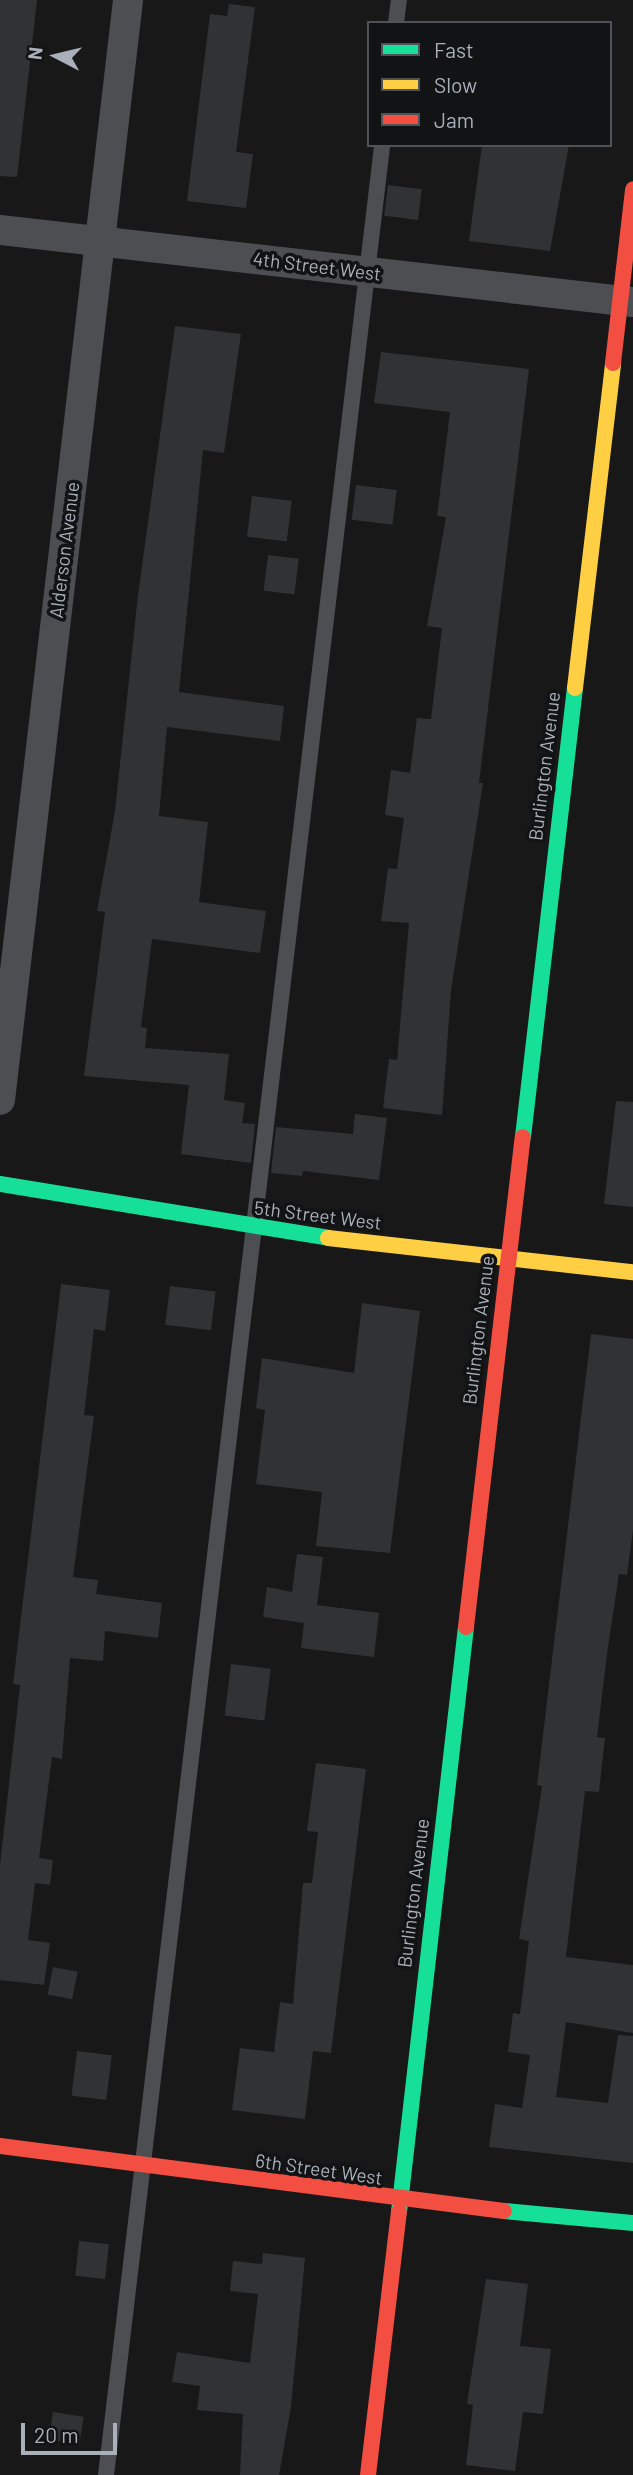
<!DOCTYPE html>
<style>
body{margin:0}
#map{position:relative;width:633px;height:2475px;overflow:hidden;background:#181819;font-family:Barlow,sans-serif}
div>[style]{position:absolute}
.building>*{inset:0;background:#313233;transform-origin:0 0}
.lane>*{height:16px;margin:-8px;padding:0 8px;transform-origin:8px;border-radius:8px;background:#4c4e52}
.street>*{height:30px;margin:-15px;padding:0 15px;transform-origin:15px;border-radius:15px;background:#4c4e52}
.fast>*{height:16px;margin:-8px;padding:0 8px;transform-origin:8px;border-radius:8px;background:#16e098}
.slow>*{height:16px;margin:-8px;padding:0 8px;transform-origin:8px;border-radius:8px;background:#ffcf43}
.jam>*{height:16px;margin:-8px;padding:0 8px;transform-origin:8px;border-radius:8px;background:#f24e42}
span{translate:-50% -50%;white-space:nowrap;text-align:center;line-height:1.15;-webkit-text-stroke:7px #121315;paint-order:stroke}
.street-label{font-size:19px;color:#aab0b9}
.legend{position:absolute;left:367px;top:21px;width:245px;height:126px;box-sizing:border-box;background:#121315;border:2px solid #4f5257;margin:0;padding:9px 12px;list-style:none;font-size:21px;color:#aab0b9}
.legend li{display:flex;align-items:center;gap:14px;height:35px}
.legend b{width:35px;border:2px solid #4f5257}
.north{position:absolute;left:21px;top:21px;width:70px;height:70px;-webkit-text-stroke:5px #121315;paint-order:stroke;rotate:277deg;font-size:19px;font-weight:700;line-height:28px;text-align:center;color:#aab0b9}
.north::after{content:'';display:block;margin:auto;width:24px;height:32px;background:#aab0b9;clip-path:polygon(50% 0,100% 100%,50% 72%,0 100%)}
.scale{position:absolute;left:21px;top:2423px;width:96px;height:32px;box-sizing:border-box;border:4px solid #aab0b9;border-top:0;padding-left:9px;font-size:21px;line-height:24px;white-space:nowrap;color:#aab0b9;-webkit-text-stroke:5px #121315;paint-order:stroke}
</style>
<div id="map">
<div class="building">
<i style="clip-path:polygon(0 0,37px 0,17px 177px,0 176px)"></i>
<i style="clip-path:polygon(229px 4px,255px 7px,236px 152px,253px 154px,246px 208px,187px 201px,210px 14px,227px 16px)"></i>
<i style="clip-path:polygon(482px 145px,569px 145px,550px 251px,469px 241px)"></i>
<i style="left:388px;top:185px;width:34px;height:31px;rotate:7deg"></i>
<i style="clip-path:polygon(175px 326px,241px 334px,224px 453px,203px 450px,179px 692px,284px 706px,280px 741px,167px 727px,159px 816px,208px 822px,199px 902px,266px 911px,260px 953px,152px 939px,141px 1027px,147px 1028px,145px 1048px,229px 1054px,224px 1100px,245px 1103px,242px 1123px,255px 1124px,251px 1163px,181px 1154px,189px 1085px,84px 1076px,105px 912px,97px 911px,115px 811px,138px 595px)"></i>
<i style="clip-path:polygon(381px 352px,529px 369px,479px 783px,483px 783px,451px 991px,442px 1115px,383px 1108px,389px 1059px,397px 1060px,409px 923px,381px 921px,388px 868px,397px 869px,404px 818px,385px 815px,391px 770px,410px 773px,417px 718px,431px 719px,442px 628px,427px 626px,446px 517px,437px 516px,450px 412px,374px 403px)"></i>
<i style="left:356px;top:485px;width:41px;height:35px;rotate:7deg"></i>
<i style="left:252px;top:496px;width:40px;height:41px;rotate:7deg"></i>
<i style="left:268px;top:555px;width:31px;height:36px;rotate:7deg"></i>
<i style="clip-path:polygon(616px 1101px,633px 1102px,633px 1207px,604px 1204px)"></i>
<i style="clip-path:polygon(355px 1114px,387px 1118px,379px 1180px,303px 1171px,302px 1176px,271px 1173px,276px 1127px,353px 1134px)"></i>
<i style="clip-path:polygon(61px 1284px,110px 1290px,105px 1331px,94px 1329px,84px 1415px,94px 1416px,73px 1577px,98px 1580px,96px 1594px,162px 1603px,158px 1638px,105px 1631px,103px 1661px,70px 1658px,62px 1759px,52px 1757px,39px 1858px,53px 1860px,50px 1885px,35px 1883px,28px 1940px,50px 1943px,44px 1985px,0 1980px,0 1865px,20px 1685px,13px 1684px)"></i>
<i style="left:170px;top:1286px;width:46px;height:39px;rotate:7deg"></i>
<i style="clip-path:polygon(362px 1303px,420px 1311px,390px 1553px,316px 1546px,322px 1492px,256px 1484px,265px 1410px,256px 1408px,262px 1358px,354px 1373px)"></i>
<i style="clip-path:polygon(591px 1334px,633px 1339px,633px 1530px,627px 1575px,619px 1574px,607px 1654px,597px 1737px,605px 1738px,599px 1792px,585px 1791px,566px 1957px,633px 1965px,633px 2033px,566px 2022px,556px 2097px,608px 2103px,618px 2035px,633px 2036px,633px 2163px,489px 2147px,495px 2104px,522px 2108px,530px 2055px,508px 2052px,513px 2013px,520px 2014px,529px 1941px,519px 1939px,542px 1786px,537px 1785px)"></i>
<i style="clip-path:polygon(297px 1554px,323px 1557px,317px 1605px,379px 1613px,374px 1657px,301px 1648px,304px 1623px,263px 1617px,267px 1587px,292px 1592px)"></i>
<i style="left:231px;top:1664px;width:40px;height:52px;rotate:7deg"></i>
<i style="clip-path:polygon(316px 1763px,366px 1769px,331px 2053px,313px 2051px,305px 2119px,232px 2110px,240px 2048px,274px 2052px,280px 2002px,293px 2004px,303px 1883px,312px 1883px,318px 1832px,307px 1831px)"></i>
<i style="left:53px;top:1967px;width:25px;height:28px;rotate:11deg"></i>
<i style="left:77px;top:2051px;width:35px;height:45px;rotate:7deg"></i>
<i style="left:79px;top:2241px;width:30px;height:35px;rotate:6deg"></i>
<i style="clip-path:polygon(263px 2253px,305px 2258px,291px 2407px,279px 2475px,240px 2475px,243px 2414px,197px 2410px,200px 2386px,172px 2382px,177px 2352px,250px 2363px,258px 2294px,230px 2291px,233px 2261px,262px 2264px)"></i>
<i style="clip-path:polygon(486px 2279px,528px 2284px,520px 2346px,551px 2349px,543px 2414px,523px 2412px,515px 2471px,466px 2465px,473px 2405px,467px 2404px)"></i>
<i style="left:53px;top:2412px;width:31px;height:28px;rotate:9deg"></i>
</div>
<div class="lane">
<i style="left:396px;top:23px;width:23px;rotate:-83deg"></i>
<i style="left:106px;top:2475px;width:2346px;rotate:-83.24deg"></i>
</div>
<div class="street">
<i style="left:0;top:230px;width:637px;rotate:6.49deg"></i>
<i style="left:0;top:1100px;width:1107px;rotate:-83.36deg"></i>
</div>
<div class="fast">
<i style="left:523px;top:1137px;width:452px;rotate:-83.4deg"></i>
<i style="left:0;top:1184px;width:332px;rotate:9.3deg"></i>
<i style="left:504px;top:2211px;width:130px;rotate:5.3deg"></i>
<i style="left:399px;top:2212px;width:589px;rotate:-83.47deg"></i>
</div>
<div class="slow">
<i style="left:575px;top:688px;width:327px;rotate:-83.3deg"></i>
<i style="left:328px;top:1238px;width:307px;rotate:6.4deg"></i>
</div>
<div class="jam">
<i style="left:613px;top:363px;width:175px;rotate:-83.4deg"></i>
<i style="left:466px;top:1627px;width:493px;rotate:-83.4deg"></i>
<i style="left:0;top:2146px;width:508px;rotate:7.35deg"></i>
<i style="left:368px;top:2475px;width:265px;rotate:-83.3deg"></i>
</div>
<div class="street-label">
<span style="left:317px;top:266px;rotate:7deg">4th Street West</span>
<span style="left:64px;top:550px;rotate:-83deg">Alderson Avenue</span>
<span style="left:544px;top:766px;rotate:-83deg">Burlington Avenue</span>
<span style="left:318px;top:1215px;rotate:7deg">5th Street West</span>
<span style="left:478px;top:1330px;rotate:-83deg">Burlington Avenue</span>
<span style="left:413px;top:1893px;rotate:-83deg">Burlington Avenue</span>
<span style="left:319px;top:2169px;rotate:8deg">6th Street West</span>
</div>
<ul class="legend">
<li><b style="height:9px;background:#16e098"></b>Fast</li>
<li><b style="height:9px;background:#ffcf43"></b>Slow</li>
<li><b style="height:9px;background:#f24e42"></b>Jam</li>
</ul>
<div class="north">N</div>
<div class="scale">20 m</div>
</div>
